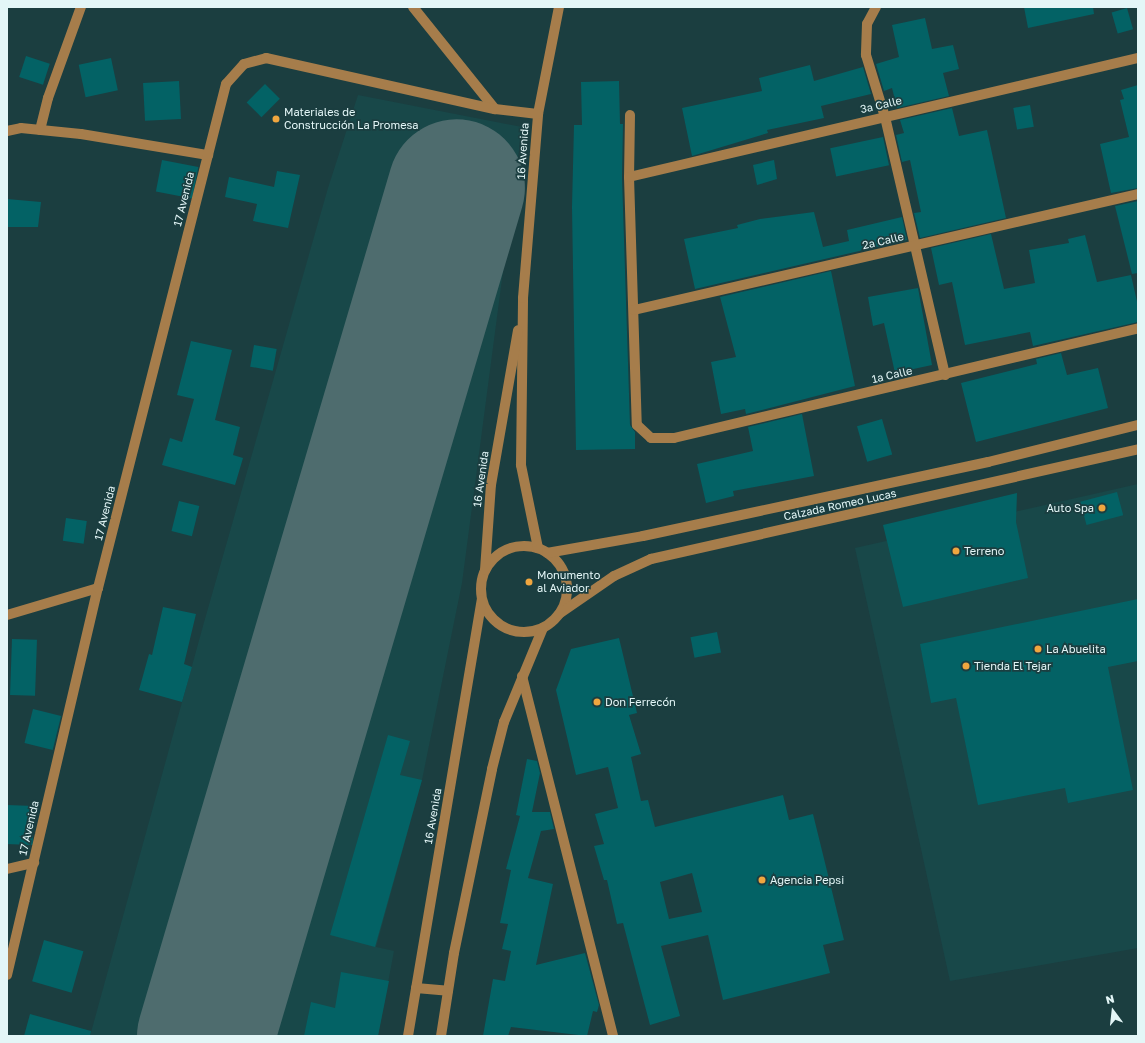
<!DOCTYPE html>
<meta charset="utf-8">
<style>
body{margin:0}
#map{position:relative;width:1145px;height:1043px;overflow:hidden;background:#1b3e40;font-family:"Golos Text",sans-serif}
div>[style]{position:absolute}
.built>*{inset:0;background:#184849}
.runway>*{height:137px;margin:-68.5px;padding:0 68.5px;transform-origin:68.5px;border-radius:68.5px;background:#4e6c6e}
.building>*{inset:0;background:#036265;transform-origin:0 0}
.minor>*{height:10px;margin:-5px;padding:0 5px;transform-origin:5px;border-radius:5px;background:#a67d4b}
.minor>.ring{margin:-5px;padding:0;box-sizing:content-box;background:none;border:10px solid #a67d4b;border-radius:50%}
.dots>*{width:11px;height:11px;translate:-50% -50%;box-sizing:border-box;border:2px solid #1b3e40;border-radius:50%}
span{translate:-50% -50%;white-space:nowrap;text-align:center;line-height:1.15;-webkit-text-stroke:3.5px #1b3e40;paint-order:stroke}
.street-label{font-size:11px;color:#e3f6f7}
.poi-label{font-size:11px;color:#e3f6f7}
.left{translate:0 -50%;text-align:left}
.right{translate:-100% -50%;text-align:right}
.frame{position:absolute;inset:0;border:8px solid #e3f6f7;pointer-events:none}
.north{position:absolute;left:1093px;top:991px;width:40px;height:40px;-webkit-text-stroke:3px #1b3e40;paint-order:stroke;rotate:345deg;font-size:11px;font-weight:700;line-height:16px;text-align:center;color:#e3f6f7}
.north::after{content:'';display:block;margin:auto;width:14px;height:18px;background:#e3f6f7;clip-path:polygon(50% 0,100% 100%,50% 72%,0 100%)}
</style>
<div id="map">
<div class="built">
<i style="clip-path:polygon(358px 95px,522px 127px,462px 583px,422px 780px,376px 947px,394px 951px,378px 1036px,90px 1036px,203px 626px,328px 188px)"></i>
<i style="clip-path:polygon(1138px 484px,1138px 948px,950px 981px,855px 548px)"></i>
</div>
<div class="runway">
<i style="left:205px;top:1036px;width:885px;rotate:-73.53deg"></i>
</div>
<div class="building">
<i style="clip-path:polygon(1024px 7px,1093px 7px,1094px 14px,1028px 28px)"></i>
<i style="left:1127px;top:8px;width:22px;height:16px;rotate:74deg"></i>
<i style="clip-path:polygon(925px 18px,932px 49px,953px 45px,959px 69px,943px 73px,949px 96px,897px 108px,892px 88px,884px 91px,876px 64px,899px 57px,892px 25px)"></i>
<i style="left:26px;top:56px;width:25px;height:22px;rotate:18deg"></i>
<i style="left:111px;top:58px;width:33px;height:33px;rotate:78deg"></i>
<i style="clip-path:polygon(810px 65px,814px 81px,863px 67px,871px 94px,821px 106px,824px 118px,767px 130px,768px 133px,692px 156px,682px 108px,762px 91px,759px 78px)"></i>
<i style="left:179px;top:81px;width:38px;height:36px;rotate:87deg"></i>
<i style="clip-path:polygon(619px 81px,620px 124px,623px 124px,622px 177px,630px 425px,635px 432px,635px 449px,576px 450px,572px 207px,574px 125px,582px 125px,581px 82px)"></i>
<i style="left:265px;top:84px;width:21px;height:26px;rotate:45deg"></i>
<i style="clip-path:polygon(1138px 85px,1138px 188px,1111px 193px,1100px 144px,1129px 137px,1120px 100px,1124px 99px,1121px 90px)"></i>
<i style="left:1030px;top:105px;width:22px;height:17px;rotate:80deg"></i>
<i style="clip-path:polygon(952px 108px,959px 136px,987px 130px,1006px 218px,920px 238px,914px 213px,921px 212px,910px 160px,902px 162px,896px 135px,904px 133px,900px 120px)"></i>
<i style="left:883px;top:137px;width:29px;height:54px;rotate:78deg"></i>
<i style="left:162px;top:160px;width:37px;height:32px;rotate:11deg"></i>
<i style="clip-path:polygon(774px 160px,777px 179px,757px 185px,753px 165px)"></i>
<i style="clip-path:polygon(277px 171px,300px 175px,288px 228px,253px 221px,257px 204px,225px 197px,229px 177px,274px 187px)"></i>
<i style="clip-path:polygon(7px 199px,41px 202px,38px 227px,7px 227px)"></i>
<i style="clip-path:polygon(1138px 201px,1138px 273px,1132px 274px,1115px 206px)"></i>
<i style="clip-path:polygon(814px 212px,823px 247px,849px 241px,847px 230px,902px 217px,907px 240px,695px 289px,684px 239px,738px 228px,737px 225px,760px 219px)"></i>
<i style="clip-path:polygon(991px 234px,1004px 289px,1035px 283px,1029px 250px,1069px 243px,1068px 239px,1085px 235px,1097px 282px,1131px 275px,1138px 306px,1138px 322px,1033px 346px,1030px 332px,965px 345px,952px 282px,939px 285px,931px 248px)"></i>
<i style="clip-path:polygon(831px 271px,855px 386px,746px 414px,745px 409px,721px 414px,711px 362px,736px 357px,720px 297px)"></i>
<i style="clip-path:polygon(918px 288px,932px 365px,895px 373px,884px 323px,873px 326px,868px 297px)"></i>
<i style="clip-path:polygon(191px 341px,232px 350px,215px 420px,240px 427px,233px 455px,243px 458px,235px 485px,162px 465px,170px 438px,182px 442px,194px 399px,177px 395px)"></i>
<i style="left:254px;top:345px;width:23px;height:22px;rotate:10deg"></i>
<i style="clip-path:polygon(1061px 353px,1067px 375px,1098px 368px,1108px 408px,976px 442px,961px 383px,1037px 364px,1036px 359px)"></i>
<i style="clip-path:polygon(802px 414px,814px 476px,733px 491px,734px 496px,706px 503px,697px 464px,753px 451px,748px 427px)"></i>
<i style="left:882px;top:419px;width:37px;height:26px;rotate:74deg"></i>
<i style="left:1117px;top:492px;width:24px;height:38px;rotate:75deg"></i>
<i style="clip-path:polygon(1017px 493px,1016px 522px,1028px 578px,903px 607px,883px 525px)"></i>
<i style="left:179px;top:501px;width:21px;height:31px;rotate:14deg"></i>
<i style="left:66px;top:518px;width:21px;height:23px;rotate:8deg"></i>
<i style="clip-path:polygon(1138px 599px,1138px 661px,1108px 667px,1133px 790px,1068px 803px,1065px 788px,978px 805px,956px 698px,931px 703px,920px 644px)"></i>
<i style="clip-path:polygon(163px 607px,196px 614px,184px 664px,192px 667px,182px 702px,139px 690px,149px 654px,152px 655px)"></i>
<i style="left:717px;top:632px;width:21px;height:27px;rotate:79deg"></i>
<i style="clip-path:polygon(evenodd,619px 638px,637px 713px,629px 715px,641px 754px,631px 757px,641px 801px,648px 800px,655px 827px,783px 795px,789px 820px,813px 814px,844px 940px,823px 945px,830px 973px,723px 1000px,708px 935px,661px 946px,680px 1016px,650px 1025px,623px 923px,617px 924px,607px 880px,604px 880px,594px 846px,604px 844px,595px 814px,618px 808px,608px 767px,576px 775px,556px 690px,571px 649px,619px 638px,692px 873px,702px 912px,669px 919px,660px 882px,692px 873px)"></i>
<i style="left:12px;top:639px;width:25px;height:56px;rotate:2deg"></i>
<i style="left:33px;top:709px;width:29px;height:35px;rotate:14deg"></i>
<i style="clip-path:polygon(388px 735px,410px 741px,400px 775px,422px 780px,375px 947px,330px 935px)"></i>
<i style="clip-path:polygon(527px 759px,537px 761px,540px 773px,532px 812px,550px 812px,554px 829px,541px 831px,528px 878px,553px 884px,536px 965px,585px 953px,599px 1005px,597px 1012px,593px 1011px,587px 1036px,511px 1027px,508px 1036px,483px 1036px,493px 979px,505px 981px,511px 951px,502px 949px,508px 924px,500px 923px,511px 870px,506px 869px,520px 816px,516px 815px)"></i>
<i style="left:7px;top:805px;width:27px;height:39px;rotate:2deg"></i>
<i style="left:44px;top:940px;width:41px;height:43px;rotate:16deg"></i>
<i style="clip-path:polygon(341px 972px,389px 981px,378px 1036px,304px 1036px,311px 1002px,335px 1008px)"></i>
<i style="clip-path:polygon(30px 1014px,91px 1031px,90px 1036px,24px 1036px)"></i>
</div>
<div class="minor">
<i style="left:413px;top:7px;width:131px;rotate:51.2deg"></i>
<i style="left:876px;top:7px;width:19px;rotate:118deg"></i>
<i style="left:867px;top:24px;width:31px;rotate:92deg"></i>
<i style="left:866px;top:55px;width:65px;rotate:73deg"></i>
<i style="left:885px;top:117px;width:265px;rotate:76.9deg"></i>
<i style="left:630px;top:115px;width:62px;rotate:90.9deg"></i>
<i style="left:629px;top:177px;width:248px;rotate:88.2deg"></i>
<i style="left:637px;top:425px;width:19px;rotate:43deg"></i>
<i style="left:651px;top:438px;width:23px"></i>
<i style="left:674px;top:438px;width:477px;rotate:-13.3deg"></i>
<i style="left:40px;top:130px;width:33px;rotate:-76deg"></i>
<i style="left:48px;top:98px;width:97px;rotate:-70.1deg"></i>
<i style="left:7px;top:131px;width:14px;rotate:-12deg"></i>
<i style="left:21px;top:128px;width:60px;rotate:5.7deg"></i>
<i style="left:81px;top:134px;width:129px;rotate:9.4deg"></i>
<i style="left:629px;top:177px;width:523px;rotate:-13.16deg"></i>
<i style="left:634px;top:310px;width:517px;rotate:-12.96deg"></i>
<i class="ring" style="left:481px;top:546px;width:76px;height:76px"></i>
<i style="left:538px;top:548px;width:85px;rotate:-101.6deg"></i>
<i style="left:521px;top:465px;width:167px;rotate:-89.3deg"></i>
<i style="left:523px;top:298px;width:185px;rotate:-85.3deg"></i>
<i style="left:538px;top:114px;width:109px;rotate:-78.9deg"></i>
<i style="left:547px;top:553px;width:97px;rotate:-10deg"></i>
<i style="left:643px;top:536px;width:353px;rotate:-12.1deg"></i>
<i style="left:988px;top:462px;width:154px;rotate:-13.9deg"></i>
<i style="left:485px;top:570px;width:85px;rotate:-86deg"></i>
<i style="left:491px;top:485px;width:157px;rotate:-80.1deg"></i>
<i style="left:559px;top:614px;width:67px;rotate:-34.6deg"></i>
<i style="left:614px;top:576px;width:41px;rotate:-24.7deg"></i>
<i style="left:651px;top:559px;width:499px;rotate:-12.7deg"></i>
<i style="left:7px;top:615px;width:95px;rotate:-16.5deg"></i>
<i style="left:522px;top:676px;width:371px;rotate:75.8deg"></i>
<i style="left:7px;top:869px;width:28px;rotate:-13deg"></i>
<i style="left:7px;top:975px;width:398px;rotate:-76.8deg"></i>
<i style="left:98px;top:588px;width:520px;rotate:-75.75deg"></i>
<i style="left:226px;top:84px;width:27px;rotate:-48deg"></i>
<i style="left:244px;top:64px;width:23px;rotate:-15deg"></i>
<i style="left:266px;top:58px;width:235px;rotate:12.6deg"></i>
<i style="left:495px;top:109px;width:43px;rotate:6.6deg"></i>
<i style="left:416px;top:988px;width:32px;rotate:5deg"></i>
<i style="left:408px;top:1036px;width:442px;rotate:-80.4deg"></i>
<i style="left:441px;top:1036px;width:84px;rotate:-81.1deg"></i>
<i style="left:454px;top:953px;width:188px;rotate:-78.3deg"></i>
<i style="left:492px;top:769px;width:49px;rotate:-75.7deg"></i>
<i style="left:504px;top:722px;width:102px;rotate:-67.5deg"></i>
</div>
<div class="dots">
<i style="left:276px;top:119px;background:#f0a63f"></i>
<i style="left:1102px;top:508px;background:#f0a63f"></i>
<i style="left:956px;top:551px;background:#f0a63f"></i>
<i style="left:529px;top:582px;background:#f0a63f"></i>
<i style="left:1038px;top:649px;background:#f0a63f"></i>
<i style="left:966px;top:666px;background:#f0a63f"></i>
<i style="left:597px;top:702px;background:#f0a63f"></i>
<i style="left:762px;top:880px;background:#f0a63f"></i>
</div>
<div class="street-label">
<span style="left:881px;top:105px;rotate:-13deg">3ª Calle</span>
<span style="left:523px;top:151px;rotate:-86deg">16 Avenida</span>
<span style="left:184px;top:199px;rotate:-76deg">17 Avenida</span>
<span style="left:883px;top:241px;rotate:-13deg">2ª Calle</span>
<span style="left:892px;top:375px;rotate:-13deg">1ª Calle</span>
<span style="left:481px;top:479px;rotate:-82deg">16 Avenida</span>
<span style="left:840px;top:505px;rotate:-12deg">Calzada Romeo Lucas</span>
<span style="left:105px;top:513px;rotate:-76deg">17 Avenida</span>
<span style="left:433px;top:816px;rotate:-80deg">16 Avenida</span>
<span style="left:29px;top:828px;rotate:-77deg">17 Avenida</span>
</div>
<div class="poi-label">
<span class="left" style="left:284px;top:119px">Materiales de<br>Construcción La Promesa</span>
<span class="right" style="left:1094px;top:508px">Auto Spa</span>
<span class="left" style="left:964px;top:551px">Terreno</span>
<span class="left" style="left:537px;top:582px">Monumento<br>al Aviador</span>
<span class="left" style="left:1046px;top:649px">La Abuelita</span>
<span class="left" style="left:974px;top:666px">Tienda El Tejar</span>
<span class="left" style="left:605px;top:702px">Don Ferrecón</span>
<span class="left" style="left:770px;top:880px">Agencia Pepsi</span>
</div>
<div class="frame"></div>
<div class="north">N</div>
</div>
